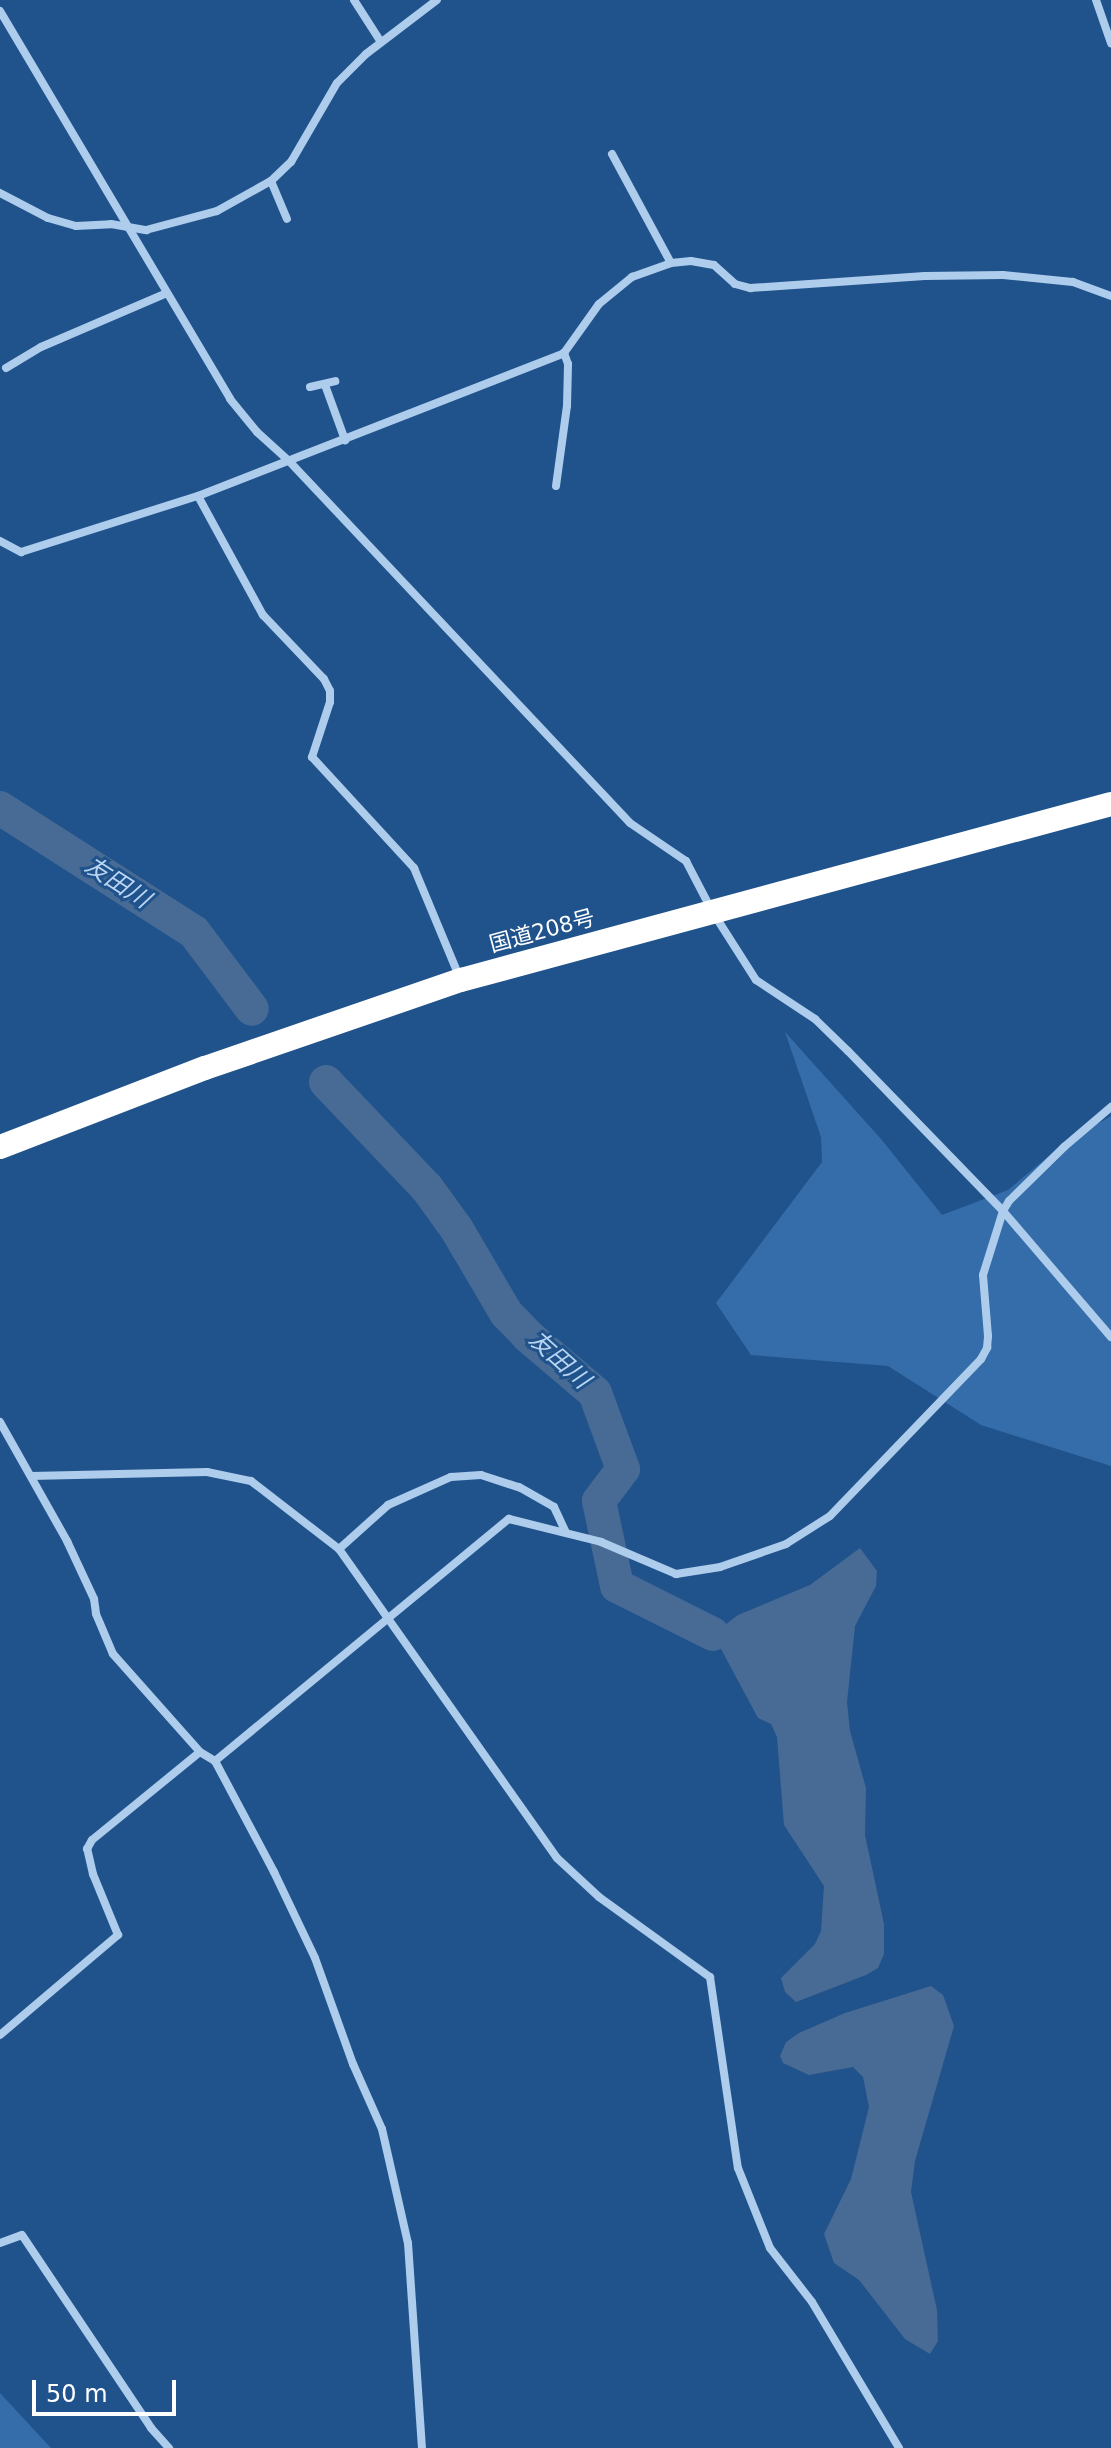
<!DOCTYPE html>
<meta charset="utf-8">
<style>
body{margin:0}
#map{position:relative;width:1111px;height:2448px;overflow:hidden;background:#20538c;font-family:"DejaVu Sans","Noto Sans JP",sans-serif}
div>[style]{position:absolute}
.green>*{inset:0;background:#346da9}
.water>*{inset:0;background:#476b94}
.river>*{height:34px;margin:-17px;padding:0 17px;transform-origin:17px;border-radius:17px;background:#476b94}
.street>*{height:8px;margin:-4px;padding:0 4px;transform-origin:4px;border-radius:4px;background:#aecceb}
.highway>*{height:24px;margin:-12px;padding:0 12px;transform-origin:12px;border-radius:12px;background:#fff}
span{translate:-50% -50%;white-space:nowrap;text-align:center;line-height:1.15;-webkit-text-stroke:6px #20538c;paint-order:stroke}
.street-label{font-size:22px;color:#fff}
.water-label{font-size:24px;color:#bad5f3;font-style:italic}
.scale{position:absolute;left:32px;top:2380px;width:144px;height:36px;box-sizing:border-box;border:4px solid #fff;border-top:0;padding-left:10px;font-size:24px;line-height:28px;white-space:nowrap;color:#fff;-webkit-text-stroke:6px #20538c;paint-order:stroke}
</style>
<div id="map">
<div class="green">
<i style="clip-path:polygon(785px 1032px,881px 1139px,942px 1215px,1008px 1190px,1063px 1144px,1111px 1116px,1111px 1466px,981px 1425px,888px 1366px,751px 1355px,716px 1303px,822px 1162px,821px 1137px)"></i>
<i style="clip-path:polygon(0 2392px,0 2393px,51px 2448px,0 2448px)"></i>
</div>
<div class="water">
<i style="clip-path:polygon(860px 1548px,877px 1571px,876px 1586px,855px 1626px,847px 1702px,850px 1731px,866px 1788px,865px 1835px,884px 1924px,884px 1954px,878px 1968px,866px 1975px,796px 2002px,785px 1992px,781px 1978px,815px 1944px,821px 1931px,824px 1886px,784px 1825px,777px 1737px,771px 1724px,758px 1718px,713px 1634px,738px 1615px,810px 1585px)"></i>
<i style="clip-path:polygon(931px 1986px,943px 1995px,954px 2026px,915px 2161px,911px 2192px,937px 2310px,938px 2341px,930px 2354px,905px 2339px,859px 2280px,834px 2263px,824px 2234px,851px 2179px,869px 2107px,863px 2077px,853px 2067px,809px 2075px,783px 2063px,780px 2056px,786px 2042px,799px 2033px,845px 2013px)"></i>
</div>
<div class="river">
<i style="left:0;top:808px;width:230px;rotate:32.6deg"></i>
<i style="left:194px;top:932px;width:96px;rotate:53deg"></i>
<i style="left:326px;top:1082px;width:146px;rotate:46.4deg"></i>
<i style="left:427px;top:1188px;width:49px;rotate:54.1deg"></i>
<i style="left:456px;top:1228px;width:99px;rotate:59.5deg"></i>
<i style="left:506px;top:1313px;width:32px;rotate:46deg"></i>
<i style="left:528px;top:1336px;width:88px;rotate:40.4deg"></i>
<i style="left:595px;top:1393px;width:81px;rotate:69.8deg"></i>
<i style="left:623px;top:1469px;width:40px;rotate:127deg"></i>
<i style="left:599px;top:1501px;width:87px;rotate:78deg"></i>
<i style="left:617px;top:1586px;width:107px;rotate:26.6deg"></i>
</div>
<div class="street">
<i style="left:354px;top:0;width:50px;rotate:57.3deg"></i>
<i style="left:1096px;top:0;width:46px;rotate:70.8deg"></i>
<i style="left:0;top:11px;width:451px;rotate:59.3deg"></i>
<i style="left:230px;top:399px;width:43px;rotate:50.7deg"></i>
<i style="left:257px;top:432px;width:43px;rotate:42.2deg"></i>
<i style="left:289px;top:461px;width:497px;rotate:46.7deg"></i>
<i style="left:630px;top:823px;width:68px;rotate:34.2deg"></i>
<i style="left:686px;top:861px;width:56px;rotate:62.5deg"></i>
<i style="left:712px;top:911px;width:82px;rotate:57.5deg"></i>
<i style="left:756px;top:980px;width:71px;rotate:33.5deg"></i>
<i style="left:815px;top:1019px;width:46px;rotate:44.1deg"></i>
<i style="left:848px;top:1051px;width:223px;rotate:45.9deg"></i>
<i style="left:1003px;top:1211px;width:166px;rotate:49.4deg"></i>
<i style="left:612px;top:154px;width:124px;rotate:61.6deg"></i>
<i style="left:271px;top:181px;width:41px;rotate:67.2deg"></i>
<i style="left:0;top:193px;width:54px;rotate:27.5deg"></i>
<i style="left:48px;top:218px;width:29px;rotate:16deg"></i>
<i style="left:76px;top:226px;width:35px;rotate:-3deg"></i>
<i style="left:111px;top:224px;width:36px;rotate:10deg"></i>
<i style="left:146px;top:230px;width:73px;rotate:-15deg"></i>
<i style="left:217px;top:211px;width:62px;rotate:-29.1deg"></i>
<i style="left:271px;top:181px;width:28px;rotate:-44deg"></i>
<i style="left:291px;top:162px;width:91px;rotate:-59.8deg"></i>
<i style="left:337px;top:83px;width:41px;rotate:-45deg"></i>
<i style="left:366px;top:54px;width:89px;rotate:-37.3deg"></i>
<i style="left:6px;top:368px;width:41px;rotate:-31deg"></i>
<i style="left:41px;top:347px;width:137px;rotate:-23.2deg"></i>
<i style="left:325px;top:385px;width:59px;rotate:70deg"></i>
<i style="left:310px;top:387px;width:26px;rotate:-13deg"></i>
<i style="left:556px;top:486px;width:81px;rotate:-82.2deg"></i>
<i style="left:567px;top:406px;width:42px;rotate:-88.6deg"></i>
<i style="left:568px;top:364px;width:12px;rotate:-110deg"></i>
<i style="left:198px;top:496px;width:136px;rotate:61.4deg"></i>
<i style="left:263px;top:615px;width:88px;rotate:46.4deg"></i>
<i style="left:324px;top:679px;width:13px;rotate:63deg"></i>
<i style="left:330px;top:691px;width:11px;rotate:90deg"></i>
<i style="left:330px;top:702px;width:58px;rotate:108.1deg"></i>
<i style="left:312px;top:757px;width:151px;rotate:47.4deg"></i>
<i style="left:414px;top:868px;width:117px;rotate:67.4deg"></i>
<i style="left:0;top:541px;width:24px;rotate:28deg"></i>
<i style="left:21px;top:552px;width:186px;rotate:-17.6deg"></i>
<i style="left:198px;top:496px;width:393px;rotate:-21.3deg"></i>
<i style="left:564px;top:353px;width:60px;rotate:-54.5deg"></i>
<i style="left:599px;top:304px;width:43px;rotate:-39.3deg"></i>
<i style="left:632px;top:277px;width:41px;rotate:-19.7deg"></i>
<i style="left:671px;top:263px;width:20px;rotate:-6deg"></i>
<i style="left:691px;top:261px;width:23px;rotate:10deg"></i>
<i style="left:714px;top:265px;width:28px;rotate:42deg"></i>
<i style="left:735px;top:284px;width:16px;rotate:15deg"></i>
<i style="left:750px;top:288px;width:175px;rotate:-3.9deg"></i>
<i style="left:925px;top:276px;width:78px;rotate:-0.7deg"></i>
<i style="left:1003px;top:275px;width:70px;rotate:5.7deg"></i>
<i style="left:1073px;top:282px;width:40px;rotate:20.2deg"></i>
<i style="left:0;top:1422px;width:137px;rotate:60.6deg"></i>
<i style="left:67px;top:1541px;width:64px;rotate:65deg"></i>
<i style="left:94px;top:1599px;width:15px;rotate:82deg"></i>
<i style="left:96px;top:1614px;width:43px;rotate:67deg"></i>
<i style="left:113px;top:1654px;width:131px;rotate:48.4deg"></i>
<i style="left:200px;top:1752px;width:17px;rotate:31deg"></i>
<i style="left:215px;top:1761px;width:126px;rotate:62deg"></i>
<i style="left:274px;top:1872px;width:95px;rotate:64.5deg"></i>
<i style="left:315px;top:1958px;width:113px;rotate:70.3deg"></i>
<i style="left:353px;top:2064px;width:71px;rotate:66deg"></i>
<i style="left:382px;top:2129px;width:117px;rotate:77.2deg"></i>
<i style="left:408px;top:2243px;width:205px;rotate:86.1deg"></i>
<i style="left:31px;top:1476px;width:176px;rotate:-1.3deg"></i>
<i style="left:207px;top:1472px;width:45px;rotate:11.6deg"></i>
<i style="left:251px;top:1481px;width:111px;rotate:37.7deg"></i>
<i style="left:339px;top:1549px;width:378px;rotate:54.8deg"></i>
<i style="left:557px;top:1858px;width:57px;rotate:42.9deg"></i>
<i style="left:599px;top:1897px;width:137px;rotate:35.8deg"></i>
<i style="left:710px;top:1977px;width:193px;rotate:81.7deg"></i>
<i style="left:738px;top:2168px;width:86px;rotate:68.2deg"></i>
<i style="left:770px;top:2248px;width:68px;rotate:52.1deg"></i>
<i style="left:812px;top:2302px;width:170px;rotate:59.2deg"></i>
<i style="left:339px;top:1549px;width:66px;rotate:-41.9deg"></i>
<i style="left:388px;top:1505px;width:69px;rotate:-24deg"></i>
<i style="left:451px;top:1477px;width:30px;rotate:-4deg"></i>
<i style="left:481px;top:1475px;width:40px;rotate:18deg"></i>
<i style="left:519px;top:1487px;width:40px;rotate:29.7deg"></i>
<i style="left:554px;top:1507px;width:26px;rotate:65deg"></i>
<i style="left:215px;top:1761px;width:381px;rotate:-39.5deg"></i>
<i style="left:509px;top:1519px;width:95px;rotate:14deg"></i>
<i style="left:601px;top:1542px;width:82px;rotate:23.1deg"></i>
<i style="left:676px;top:1574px;width:45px;rotate:-9deg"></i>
<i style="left:720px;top:1567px;width:70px;rotate:-19.2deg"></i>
<i style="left:786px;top:1544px;width:52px;rotate:-32.5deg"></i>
<i style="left:830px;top:1516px;width:218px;rotate:-46.1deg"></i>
<i style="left:981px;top:1359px;width:13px;rotate:-61deg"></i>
<i style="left:987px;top:1348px;width:12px;rotate:-85deg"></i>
<i style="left:988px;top:1336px;width:61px;rotate:-94.7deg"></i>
<i style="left:983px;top:1275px;width:67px;rotate:-72.6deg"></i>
<i style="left:1003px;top:1211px;width:12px;rotate:-59deg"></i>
<i style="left:1009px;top:1201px;width:77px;rotate:-44.5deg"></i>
<i style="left:1064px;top:1147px;width:62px;rotate:-40.4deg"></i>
<i style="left:0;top:2035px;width:155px;rotate:-40.3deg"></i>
<i style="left:118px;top:1935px;width:66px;rotate:-112.3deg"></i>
<i style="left:93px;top:1874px;width:26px;rotate:-103deg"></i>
<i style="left:87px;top:1849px;width:10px;rotate:-61deg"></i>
<i style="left:92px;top:1840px;width:139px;rotate:-39.2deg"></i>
<i style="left:0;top:2243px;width:23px;rotate:-20deg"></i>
<i style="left:22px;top:2235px;width:232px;rotate:56.2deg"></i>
<i style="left:151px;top:2428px;width:27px;rotate:48deg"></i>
</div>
<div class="highway">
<i style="left:0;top:1147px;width:220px;rotate:-21.1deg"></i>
<i style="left:205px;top:1068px;width:271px;rotate:-19deg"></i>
<i style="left:461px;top:980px;width:673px;rotate:-15.15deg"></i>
</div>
<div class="street-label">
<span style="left:542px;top:931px;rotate:-15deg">国道208号</span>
</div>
<div class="water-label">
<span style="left:117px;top:883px;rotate:33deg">友田川</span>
<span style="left:559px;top:1360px;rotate:42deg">友田川</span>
</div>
<div class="scale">50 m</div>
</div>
